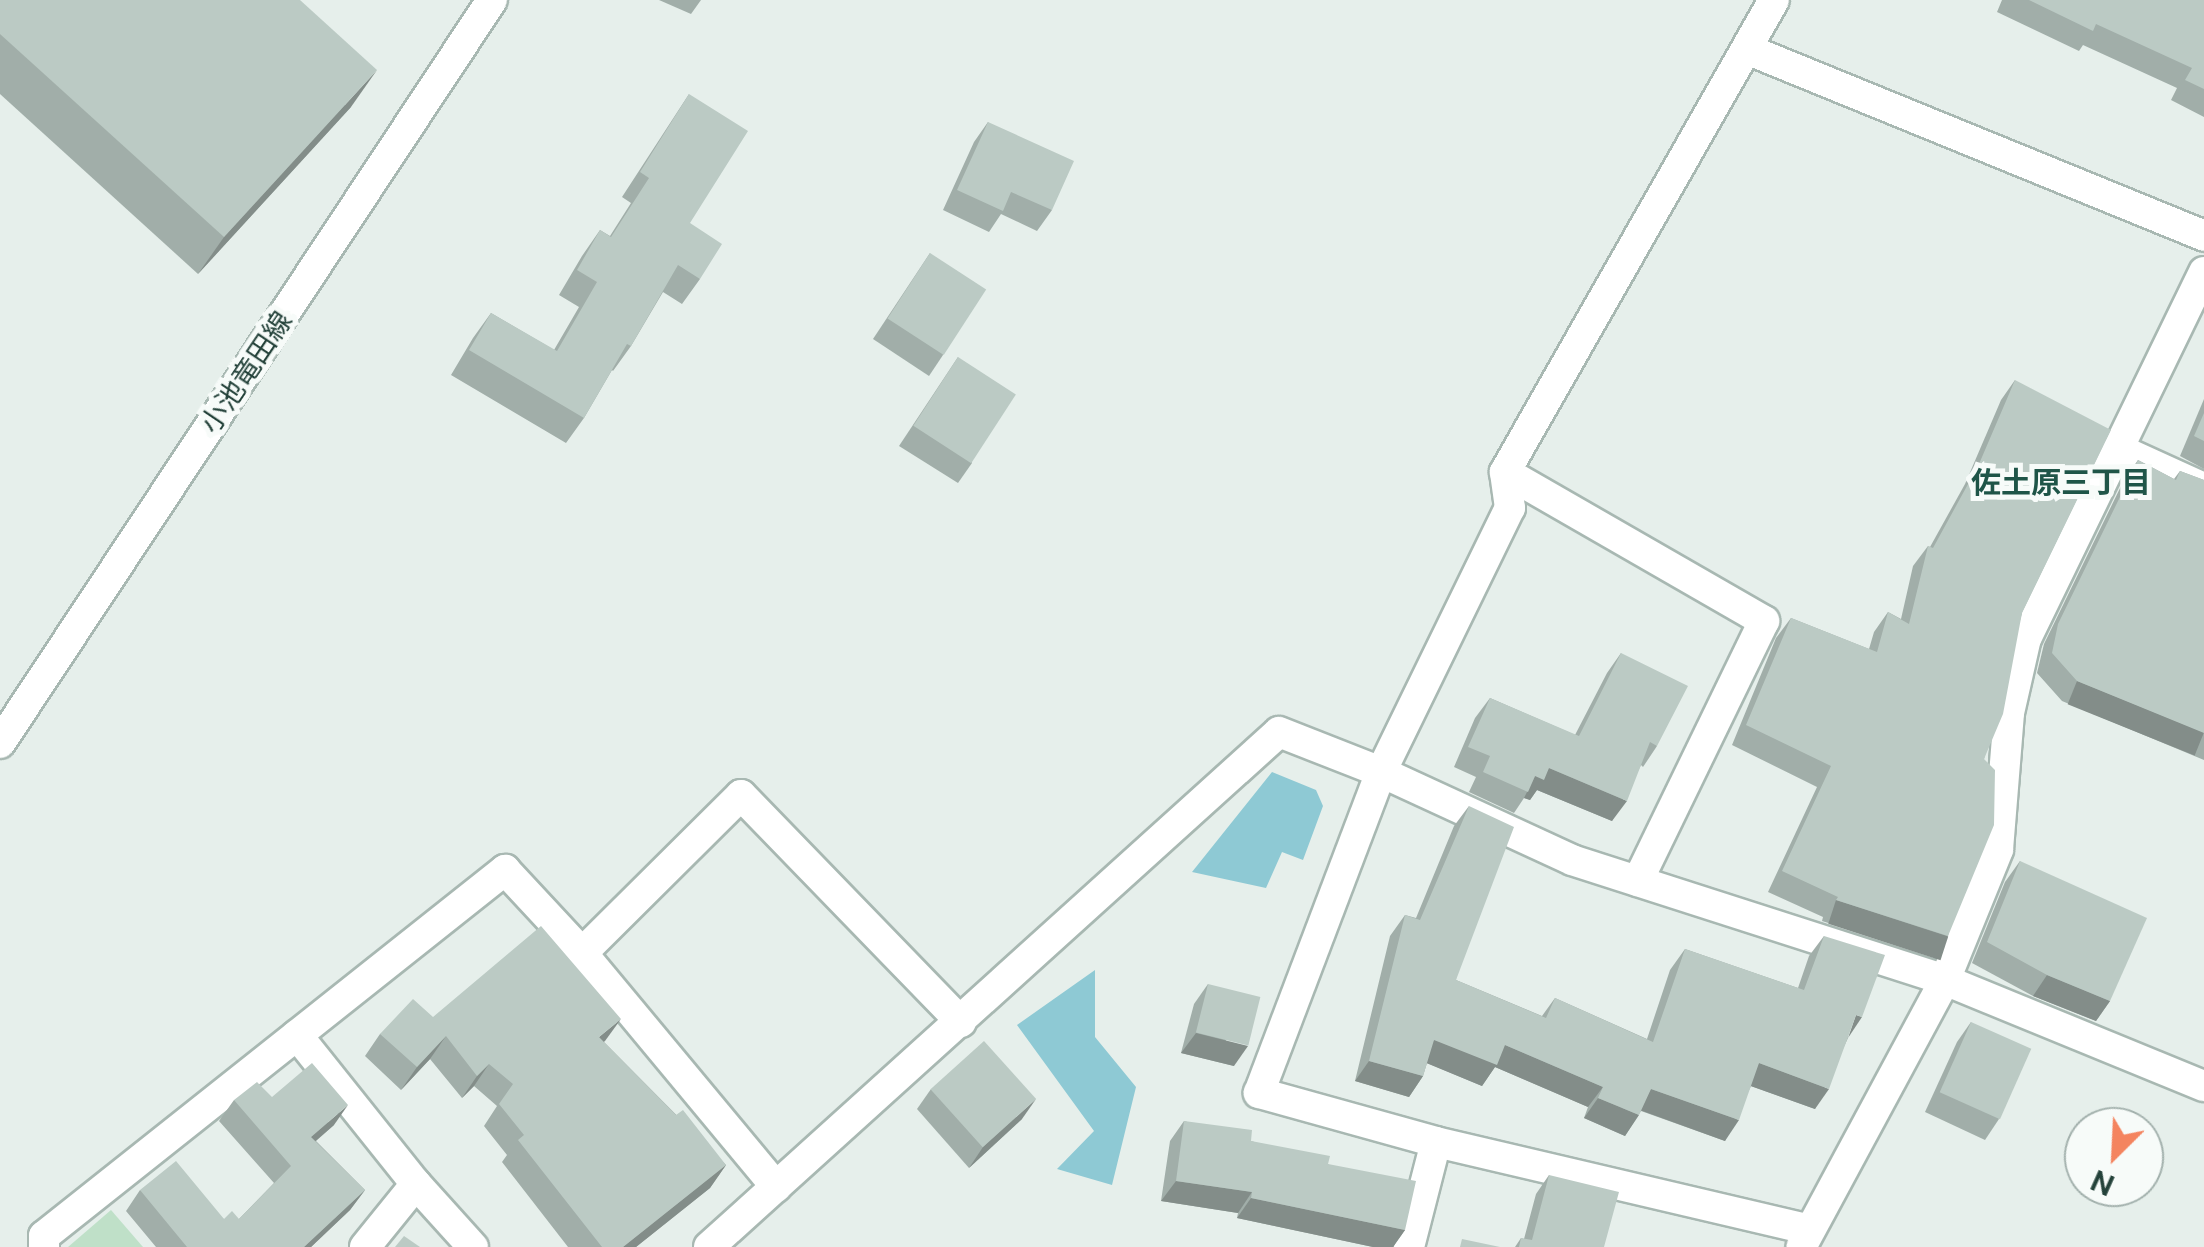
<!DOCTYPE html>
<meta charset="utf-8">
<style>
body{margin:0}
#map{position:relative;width:2204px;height:1247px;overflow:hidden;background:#e6efeb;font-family:"Public Sans","Noto Sans JP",sans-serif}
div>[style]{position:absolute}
.green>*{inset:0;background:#bfe0c8}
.water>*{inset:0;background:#8ec9d4}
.roads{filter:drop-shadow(2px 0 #a8b8b2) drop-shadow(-2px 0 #a8b8b2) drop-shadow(0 2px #a8b8b2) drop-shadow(0 -2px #a8b8b2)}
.street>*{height:30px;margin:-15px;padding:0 15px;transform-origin:15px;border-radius:15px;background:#fff}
.secondary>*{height:30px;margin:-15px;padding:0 15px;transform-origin:15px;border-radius:15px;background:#fff}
.wall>*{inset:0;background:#a1aea9}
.shaded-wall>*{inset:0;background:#838d89;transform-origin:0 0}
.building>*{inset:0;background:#bbcac4;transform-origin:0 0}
span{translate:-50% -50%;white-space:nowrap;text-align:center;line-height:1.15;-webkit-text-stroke:10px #f7fbf9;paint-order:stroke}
.street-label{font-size:28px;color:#24423a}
.neighbourhood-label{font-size:30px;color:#1f5548;font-weight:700}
.north{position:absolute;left:2064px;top:1107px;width:100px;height:100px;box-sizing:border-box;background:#f7fbf9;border:2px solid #a3b1ad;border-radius:50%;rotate:204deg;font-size:28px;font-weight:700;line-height:40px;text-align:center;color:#24423a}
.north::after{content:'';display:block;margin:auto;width:35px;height:45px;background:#f4845f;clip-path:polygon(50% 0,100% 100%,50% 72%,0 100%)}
</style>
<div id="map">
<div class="green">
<i style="clip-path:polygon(111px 1210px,143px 1247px,68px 1247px)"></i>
</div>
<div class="water">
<i style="clip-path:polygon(1272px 772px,1316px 790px,1323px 806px,1303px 860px,1282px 852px,1266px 888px,1192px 872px)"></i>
<i style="clip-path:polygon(1095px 970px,1095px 1037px,1136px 1087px,1112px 1185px,1057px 1169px,1094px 1131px,1017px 1025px)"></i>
</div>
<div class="roads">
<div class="street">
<i style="left:1749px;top:50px;width:492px;rotate:22.2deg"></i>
<i style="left:2204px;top:272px;width:407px;rotate:115.9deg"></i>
<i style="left:2026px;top:638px;width:77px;rotate:102.8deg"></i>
<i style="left:2009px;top:713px;width:137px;rotate:94.6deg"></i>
<i style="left:1998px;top:850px;width:140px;rotate:112.2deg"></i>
<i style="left:1945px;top:980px;width:280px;rotate:22.3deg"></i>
<i style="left:2118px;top:449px;width:94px;rotate:24.4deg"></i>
<i style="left:1505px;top:472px;width:299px;rotate:29.9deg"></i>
<i style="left:1764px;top:621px;width:289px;rotate:115.9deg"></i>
<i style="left:582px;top:953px;width:304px;rotate:50.3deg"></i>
<i style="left:297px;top:1035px;width:191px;rotate:51.4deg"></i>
<i style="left:416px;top:1184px;width:85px;rotate:47.9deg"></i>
<i style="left:1436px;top:1142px;width:382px;rotate:13.2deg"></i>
<i style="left:44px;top:1247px;width:11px;rotate:-90deg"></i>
<i style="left:44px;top:1236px;width:589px;rotate:-38.45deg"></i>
<i style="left:505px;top:870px;width:113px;rotate:47.1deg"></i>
<i style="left:582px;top:953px;width:224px;rotate:-44.8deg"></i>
<i style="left:741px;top:795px;width:316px;rotate:45.9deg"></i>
<i style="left:365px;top:1247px;width:81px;rotate:-51deg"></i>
<i style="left:709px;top:1247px;width:768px;rotate:-42.1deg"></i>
<i style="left:1279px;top:732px;width:110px;rotate:21.4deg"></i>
<i style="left:1381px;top:772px;width:294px;rotate:-64deg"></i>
<i style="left:1510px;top:508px;width:36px;rotate:-98deg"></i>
<i style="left:1505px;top:472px;width:543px;rotate:-60.32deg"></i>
<i style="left:1409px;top:1247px;width:108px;rotate:-75.6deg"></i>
<i style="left:1436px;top:1142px;width:184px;rotate:-164.5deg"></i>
<i style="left:1259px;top:1093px;width:343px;rotate:-69.2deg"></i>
<i style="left:1381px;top:772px;width:210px;rotate:24.7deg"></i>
<i style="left:1572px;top:860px;width:392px;rotate:17.8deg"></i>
<i style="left:1945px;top:980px;width:303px;rotate:118.3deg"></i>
</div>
<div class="secondary">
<i style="left:0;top:743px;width:891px;rotate:-56.49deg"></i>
</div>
</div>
<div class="wall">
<i style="clip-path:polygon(0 0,351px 107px,198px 274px,0 94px)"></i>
<i style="clip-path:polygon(659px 0,701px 0,691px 14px)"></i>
<i style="clip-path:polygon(2002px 0,2204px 0,2204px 117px,2171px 100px,2177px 88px,2083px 45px,2079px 51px,1997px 12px)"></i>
<i style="clip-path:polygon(689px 94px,690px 223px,700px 279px,682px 304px,663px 292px,631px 346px,613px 371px,612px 370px,584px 418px,566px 443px,451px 375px,473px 338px,491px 313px,554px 350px,579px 307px,559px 295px,582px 256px,600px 230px,610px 236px,631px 203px,622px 197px)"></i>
<i style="clip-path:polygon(988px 122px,1052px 210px,1037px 231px,1001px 214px,989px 232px,943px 210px,974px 142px)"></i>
<i style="clip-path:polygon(930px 253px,943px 355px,929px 376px,873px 339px)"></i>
<i style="clip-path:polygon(958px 357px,972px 463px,958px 483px,899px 446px)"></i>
<i style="clip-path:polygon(2015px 380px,2022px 613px,1984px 759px,1948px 936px,1934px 957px,1822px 921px,1823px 917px,1768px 892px,1817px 787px,1732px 745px,1776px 638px,1791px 618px,1869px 649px,1874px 632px,1888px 612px,1901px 619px,1913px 566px,1928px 546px,1930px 547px,1965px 484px,2001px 400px)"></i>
<i style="clip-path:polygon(2204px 399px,2204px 469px,2180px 456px)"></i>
<i style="clip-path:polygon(2138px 460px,2174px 479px,2180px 471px,2204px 480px,2204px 760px,2062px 701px,2037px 673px,2044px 644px,2124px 480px)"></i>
<i style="clip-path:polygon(1621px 653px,1657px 746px,1643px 767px,1641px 765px,1612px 821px,1537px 790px,1530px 800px,1524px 798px,1514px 813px,1469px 792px,1476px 777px,1454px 767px,1475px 718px,1490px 698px,1575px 735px,1607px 673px)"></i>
<i style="clip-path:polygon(1469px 806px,1456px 980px,1542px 1016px,1555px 998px,1647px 1039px,1670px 970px,1685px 949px,1798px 988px,1809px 956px,1824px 936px,1848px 1038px,1815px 1109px,1751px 1086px,1725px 1141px,1641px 1111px,1625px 1136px,1584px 1118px,1588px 1107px,1495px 1067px,1482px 1086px,1427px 1063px,1423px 1076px,1409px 1097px,1355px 1081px,1390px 936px,1405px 915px,1416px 918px,1454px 826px)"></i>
<i style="clip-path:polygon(2020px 861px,2110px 1001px,2096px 1021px,2033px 996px,1972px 963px,2005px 882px)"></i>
<i style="clip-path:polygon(1208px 984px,1234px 1066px,1181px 1053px,1194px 1004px)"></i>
<i style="clip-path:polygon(433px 1017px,604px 1042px,726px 1165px,710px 1188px,636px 1247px,568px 1247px,502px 1162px,507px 1155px,484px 1126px,497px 1106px,474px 1086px,462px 1098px,430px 1059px,401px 1090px,365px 1056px,380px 1034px)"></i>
<i style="clip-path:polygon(1971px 1022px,1999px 1119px,1985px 1140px,1925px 1112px,1957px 1042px)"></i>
<i style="clip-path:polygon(931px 1089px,1022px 1119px,969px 1168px,917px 1109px)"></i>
<i style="clip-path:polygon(272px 1097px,334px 1125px,316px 1141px,365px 1190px,350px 1210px,311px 1247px,156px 1247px,126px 1211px,140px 1190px,224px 1219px,239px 1219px,274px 1183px,219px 1121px,234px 1100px)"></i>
<i style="clip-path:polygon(1184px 1121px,1328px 1164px,1405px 1230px,1393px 1247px,1373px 1247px,1237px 1218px,1238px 1213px,1161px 1201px,1170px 1141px)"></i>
<i style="clip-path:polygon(1549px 1175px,1604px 1247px,1515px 1247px,1521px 1238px,1524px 1239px,1536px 1194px)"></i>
</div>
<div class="shaded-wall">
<i style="clip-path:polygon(377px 70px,351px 107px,198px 274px,224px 237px)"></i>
<i style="left:2077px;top:681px;width:137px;height:25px;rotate:22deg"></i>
<i style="clip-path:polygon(1549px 768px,1627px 801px,1612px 821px,1537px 790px,1530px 800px,1524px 798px,1535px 776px)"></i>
<i style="left:1836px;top:900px;width:118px;height:25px;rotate:18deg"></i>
<i style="clip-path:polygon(2047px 975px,2110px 1001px,2096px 1021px,2033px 996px)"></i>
<i style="clip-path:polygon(1856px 1015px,1862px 1017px,1848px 1038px)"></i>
<i style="clip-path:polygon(621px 1019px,605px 1041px,584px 1059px,599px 1037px)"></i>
<i style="clip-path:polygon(1196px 1033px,1248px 1046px,1234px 1066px,1181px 1053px)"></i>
<i style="clip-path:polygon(446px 1036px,430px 1059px,401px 1090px,417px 1067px)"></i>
<i style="clip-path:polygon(1434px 1040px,1505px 1045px,1603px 1087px,1588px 1107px,1495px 1067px,1482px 1086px,1419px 1060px)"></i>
<i style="clip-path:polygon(1369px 1061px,1423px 1076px,1409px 1097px,1355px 1081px)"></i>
<i style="clip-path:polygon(1759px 1063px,1829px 1089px,1815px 1109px,1745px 1084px)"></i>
<i style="clip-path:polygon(489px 1064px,474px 1086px,462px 1098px,477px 1076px)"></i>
<i style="clip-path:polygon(1651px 1089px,1739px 1120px,1725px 1141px,1637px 1109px)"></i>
<i style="clip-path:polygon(1598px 1098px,1639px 1115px,1625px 1136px,1584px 1118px)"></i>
<i style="clip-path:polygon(1036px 1099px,1022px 1119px,969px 1168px,983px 1147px)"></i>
<i style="clip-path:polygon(348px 1105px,334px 1125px,297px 1157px,311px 1137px)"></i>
<i style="clip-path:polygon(726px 1165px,710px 1188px,636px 1247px,623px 1247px)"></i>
<i style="clip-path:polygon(1176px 1181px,1252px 1192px,1238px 1213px,1161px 1201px)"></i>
<i style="clip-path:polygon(365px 1190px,350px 1210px,311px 1247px,304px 1247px)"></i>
<i style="clip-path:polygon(1251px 1198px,1405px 1230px,1393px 1247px,1373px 1247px,1237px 1218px)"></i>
</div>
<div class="building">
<i style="clip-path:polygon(0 0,300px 0,377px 70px,224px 237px,0 34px)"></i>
<i style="clip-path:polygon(2029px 0,2204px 0,2204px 89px,2185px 80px,2192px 68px,2096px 24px,2093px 31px)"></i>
<i style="clip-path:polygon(689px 94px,748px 131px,690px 223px,722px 244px,700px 279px,678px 265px,631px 346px,627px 344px,584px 418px,469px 350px,491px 313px,557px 351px,597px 282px,577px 270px,600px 230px,611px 237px,649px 178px,640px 172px)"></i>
<i style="clip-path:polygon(988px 122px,1074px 161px,1052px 210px,1011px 192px,1003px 211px,957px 190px)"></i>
<i style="left:930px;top:253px;width:67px;height:78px;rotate:33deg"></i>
<i style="left:958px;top:357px;width:69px;height:82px;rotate:33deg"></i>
<i style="clip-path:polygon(2015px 380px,2111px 430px,2022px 613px,2003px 714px,1984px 759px,1995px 770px,1994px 825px,1948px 936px,1836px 900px,1838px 897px,1782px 871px,1831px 766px,1746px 725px,1791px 618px,1877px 652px,1888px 612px,1909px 624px,1928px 546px,1933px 548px,1979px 464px)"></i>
<i style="clip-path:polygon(2204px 413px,2204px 441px,2194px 436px)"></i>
<i style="clip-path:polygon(2138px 460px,2176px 480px,2180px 471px,2204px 480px,2204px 733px,2077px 681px,2052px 653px,2058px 624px)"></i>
<i style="clip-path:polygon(1621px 653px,1688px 686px,1657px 746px,1650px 742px,1627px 801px,1549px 768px,1544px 780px,1535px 776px,1528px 792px,1483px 772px,1490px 756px,1468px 747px,1490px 698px,1579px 736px)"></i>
<i style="clip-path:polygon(1469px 806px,1514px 827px,1456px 980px,1546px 1018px,1555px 998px,1653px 1042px,1685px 949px,1804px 990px,1824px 936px,1885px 955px,1862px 1017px,1856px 1015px,1829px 1089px,1759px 1063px,1739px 1120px,1651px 1089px,1639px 1115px,1598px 1098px,1603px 1087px,1505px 1045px,1497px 1065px,1434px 1040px,1423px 1076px,1369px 1061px,1405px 915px,1420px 920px)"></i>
<i style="clip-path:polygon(2020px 861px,2147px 918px,2110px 1001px,2047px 975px,1987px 942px)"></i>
<i style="clip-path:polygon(541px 926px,621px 1019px,599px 1037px,676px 1115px,683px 1110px,726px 1165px,623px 1247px,602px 1247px,518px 1140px,524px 1135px,499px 1104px,513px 1084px,489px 1064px,477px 1076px,446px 1036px,417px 1067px,380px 1034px,413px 999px,433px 1017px)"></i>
<i style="left:1208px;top:984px;width:54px;height:50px;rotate:14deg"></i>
<i style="left:1971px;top:1022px;width:66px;height:77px;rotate:24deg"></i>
<i style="left:984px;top:1041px;width:78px;height:72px;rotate:48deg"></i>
<i style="clip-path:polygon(312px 1063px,348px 1105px,311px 1137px,365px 1190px,304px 1247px,187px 1247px,140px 1190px,176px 1161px,224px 1219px,232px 1211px,239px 1219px,291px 1166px,234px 1100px,257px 1082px,272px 1097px)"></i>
<i style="clip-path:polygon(1184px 1121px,1252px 1130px,1251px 1141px,1330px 1156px,1328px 1164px,1416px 1181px,1405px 1230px,1251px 1198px,1252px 1192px,1176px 1181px)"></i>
<i style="clip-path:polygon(1549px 1175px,1619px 1192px,1604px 1247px,1519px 1247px,1521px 1238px,1532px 1240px)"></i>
<i style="clip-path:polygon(404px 1236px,420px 1247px,395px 1247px)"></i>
<i style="clip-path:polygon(1462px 1239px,1500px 1247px,1460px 1247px)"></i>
</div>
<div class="street-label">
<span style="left:246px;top:372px;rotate:-56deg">小池竜田線</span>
</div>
<div class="neighbourhood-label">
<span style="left:2061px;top:482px">佐土原三丁目</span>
</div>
<div class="north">N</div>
</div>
